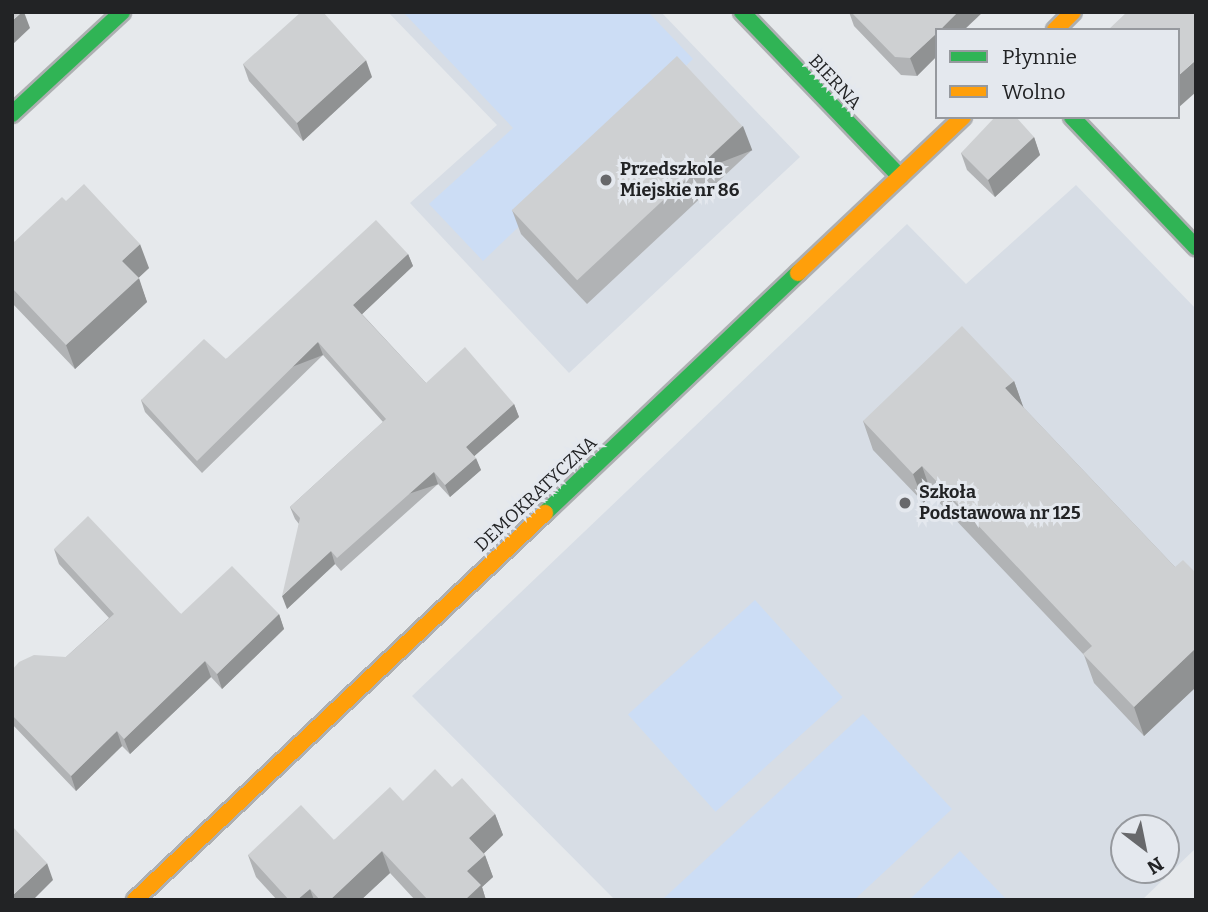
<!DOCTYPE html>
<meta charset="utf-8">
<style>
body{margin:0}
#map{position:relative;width:1208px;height:912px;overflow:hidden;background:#e6e9ec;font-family:Bitter,serif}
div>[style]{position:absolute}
.built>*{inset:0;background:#d7dde5}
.green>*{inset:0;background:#ccddf5;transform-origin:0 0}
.roads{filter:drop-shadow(2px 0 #adafb1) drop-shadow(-2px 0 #adafb1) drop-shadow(0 2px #adafb1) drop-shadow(0 -2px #adafb1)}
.fast>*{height:16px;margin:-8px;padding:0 8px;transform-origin:8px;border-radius:8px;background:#30b455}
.slow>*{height:16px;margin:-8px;padding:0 8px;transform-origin:8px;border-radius:8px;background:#ff9f0a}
.wall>*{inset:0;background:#b1b3b5}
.shaded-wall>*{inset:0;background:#909293;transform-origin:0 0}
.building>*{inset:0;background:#ced0d2;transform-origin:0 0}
.dots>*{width:19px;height:19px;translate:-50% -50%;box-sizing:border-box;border:4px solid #e4e8ee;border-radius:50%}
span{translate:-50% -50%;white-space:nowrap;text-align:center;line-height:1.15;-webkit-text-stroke:6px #e4e8ee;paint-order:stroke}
.street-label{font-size:18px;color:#222325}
.poi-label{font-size:18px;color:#222325;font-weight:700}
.left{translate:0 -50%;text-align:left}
.frame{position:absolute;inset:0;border:14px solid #222325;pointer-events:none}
.legend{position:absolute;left:935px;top:28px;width:245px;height:91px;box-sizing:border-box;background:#e4e8ee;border:2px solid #96999e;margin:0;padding:9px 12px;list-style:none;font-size:21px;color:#222325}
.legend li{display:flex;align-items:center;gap:14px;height:35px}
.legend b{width:35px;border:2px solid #96999e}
.north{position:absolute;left:1110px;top:814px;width:70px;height:70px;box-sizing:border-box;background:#e4e8ee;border:2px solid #96999e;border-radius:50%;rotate:148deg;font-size:19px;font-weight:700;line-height:28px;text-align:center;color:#222325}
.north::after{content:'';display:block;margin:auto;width:24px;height:32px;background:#67686b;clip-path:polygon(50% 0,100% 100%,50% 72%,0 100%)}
</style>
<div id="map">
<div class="built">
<i style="clip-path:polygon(388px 12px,661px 12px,800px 157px,569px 373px,410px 203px,497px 125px)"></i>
<i style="clip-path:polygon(evenodd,1076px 185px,1196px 309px,1196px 848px,1142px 900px,615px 900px,412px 696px,907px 224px,966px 284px,1076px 185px,1124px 828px,1166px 828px,1166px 870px,1124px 870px,1124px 828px)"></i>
</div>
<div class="green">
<i style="clip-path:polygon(403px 12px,648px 12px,693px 59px,483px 261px,429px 204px,513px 128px)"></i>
<i style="left:755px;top:600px;width:131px;height:171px;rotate:48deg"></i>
<i style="clip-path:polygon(863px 714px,952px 809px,854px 900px,662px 900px)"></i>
<i style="clip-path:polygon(960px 851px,1007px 900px,909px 900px)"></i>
</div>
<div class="roads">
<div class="fast">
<i style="left:742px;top:12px;width:228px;rotate:46.2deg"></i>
<i style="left:12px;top:114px;width:150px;rotate:-42.8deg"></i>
<i style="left:1072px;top:117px;width:180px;rotate:46.4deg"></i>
<i style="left:545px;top:513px;width:349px;rotate:-43.5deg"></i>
</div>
<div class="slow">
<i style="left:1055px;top:30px;width:25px;rotate:-45deg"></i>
<i style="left:798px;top:273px;width:227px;rotate:-43.4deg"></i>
<i style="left:135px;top:900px;width:564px;rotate:-43.35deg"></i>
</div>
</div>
<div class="wall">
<i style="clip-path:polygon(849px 12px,983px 12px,937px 30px,937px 56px,917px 76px,901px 75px,854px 26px)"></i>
<i style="clip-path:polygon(243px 64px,372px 77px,303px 141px,249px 81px)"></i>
<i style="clip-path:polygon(1034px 137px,1040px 155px,995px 197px,967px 170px,961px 153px)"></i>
<i style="clip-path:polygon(752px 150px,587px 304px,521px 234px,512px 210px)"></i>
<i style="clip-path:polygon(66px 201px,149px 268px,138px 278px,147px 302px,75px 369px,12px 303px,12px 244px)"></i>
<i style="clip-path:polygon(408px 254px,413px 266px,362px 314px,426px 383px,514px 404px,519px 417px,474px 456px,481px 470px,450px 497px,438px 484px,341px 571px,335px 564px,287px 609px,299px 524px,295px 519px,290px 507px,383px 422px,323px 355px,202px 473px,145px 412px,141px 400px,226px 359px)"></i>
<i style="clip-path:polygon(1014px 381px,1023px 407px,1175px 567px,1196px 573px,1196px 687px,1144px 736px,1094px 683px,1084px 655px,932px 495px,924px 503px,873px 450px,863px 421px)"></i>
<i style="clip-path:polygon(54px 549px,181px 614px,279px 614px,284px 629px,222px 689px,211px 677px,130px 754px,122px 746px,76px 791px,12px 724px,12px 670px,66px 657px,109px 618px,59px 564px)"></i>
<i style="clip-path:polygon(452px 787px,495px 814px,503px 835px,484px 853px,493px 877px,482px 887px,486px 900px,415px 900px,390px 873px,361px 900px,277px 900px,256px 877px,248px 855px,334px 840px,403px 801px)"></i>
</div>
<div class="shaded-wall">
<i style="clip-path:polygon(22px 12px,24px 12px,30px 28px,12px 45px,12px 21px)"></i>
<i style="clip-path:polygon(958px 12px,983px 12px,964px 30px,940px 30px)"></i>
<i style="clip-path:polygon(937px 33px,937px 56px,917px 76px,910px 58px)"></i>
<i style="clip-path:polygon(366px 60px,372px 77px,303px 141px,297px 123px)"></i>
<i style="clip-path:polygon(1196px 60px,1196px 92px,1178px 108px,1178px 76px)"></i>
<i style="left:743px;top:126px;width:26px;height:226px;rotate:69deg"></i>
<i style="clip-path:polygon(1034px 137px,1040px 155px,995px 197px,988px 180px)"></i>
<i style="clip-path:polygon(140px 244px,149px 268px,131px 285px,122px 261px)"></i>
<i style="clip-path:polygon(408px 254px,413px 266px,358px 318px,353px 305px)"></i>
<i style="clip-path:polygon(139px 278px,147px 302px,75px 369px,66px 345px)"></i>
<i style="left:318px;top:342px;width:14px;height:170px;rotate:69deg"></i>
<i style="clip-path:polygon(1014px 381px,1024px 409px,1005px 388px)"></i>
<i style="clip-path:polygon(514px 404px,519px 417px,471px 459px,466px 447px)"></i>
<i style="clip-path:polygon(476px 458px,481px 470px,450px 497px,445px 485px)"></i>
<i style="clip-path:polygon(922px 466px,932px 495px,924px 503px,913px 474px)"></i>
<i style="left:434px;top:472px;width:13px;height:130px;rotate:72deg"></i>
<i style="clip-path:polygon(331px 551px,335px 564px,287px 609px,282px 596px)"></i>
<i style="clip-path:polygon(279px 614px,284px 629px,222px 689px,217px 674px)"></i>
<i style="clip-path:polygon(1196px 648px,1196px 687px,1144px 736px,1134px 707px)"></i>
<i style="clip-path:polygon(205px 661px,211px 677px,130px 754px,124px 739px)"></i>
<i style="clip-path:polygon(117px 731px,122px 746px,76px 791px,71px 776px)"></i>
<i style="clip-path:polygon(495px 814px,503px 835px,477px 860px,469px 838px)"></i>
<i style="clip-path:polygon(382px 851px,390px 873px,361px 900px,330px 900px)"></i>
<i style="clip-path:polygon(485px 855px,493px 877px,482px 887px,486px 900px,465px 900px,467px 871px)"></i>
<i style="clip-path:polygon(47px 863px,53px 880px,33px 900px,12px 900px,12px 896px)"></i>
<i style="clip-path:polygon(310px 889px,314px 900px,297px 900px)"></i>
</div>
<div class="building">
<i style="clip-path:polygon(12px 12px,22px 12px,12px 21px)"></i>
<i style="clip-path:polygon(301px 12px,323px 12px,366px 60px,297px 123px,243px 64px)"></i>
<i style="clip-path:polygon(851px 12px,958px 12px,940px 30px,937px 30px,937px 33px,910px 58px,895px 57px)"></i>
<i style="clip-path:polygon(1127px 12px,1196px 12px,1196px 60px,1178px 76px,1178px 30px,1108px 30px)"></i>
<i style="left:677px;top:56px;width:96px;height:226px;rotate:47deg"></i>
<i style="clip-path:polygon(995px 117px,1016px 117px,1034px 137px,988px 180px,961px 153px)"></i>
<i style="clip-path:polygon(84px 184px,140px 244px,122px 261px,139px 278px,66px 345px,12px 288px,12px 244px,62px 197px,66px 201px)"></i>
<i style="clip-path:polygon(376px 220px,408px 254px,353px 305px,426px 383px,465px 347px,514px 404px,466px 447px,476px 458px,445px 485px,434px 472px,337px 558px,331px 551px,282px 596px,300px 518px,290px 507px,386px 419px,318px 342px,197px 461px,141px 400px,204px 339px,226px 359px)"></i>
<i style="clip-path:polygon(962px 326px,1014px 381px,1005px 388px,1175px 567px,1183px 560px,1196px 573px,1196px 648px,1134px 707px,1083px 654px,1092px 646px,922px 466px,913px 474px,863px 421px)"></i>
<i style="clip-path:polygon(88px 516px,181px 614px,232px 566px,279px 614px,217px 674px,205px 661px,124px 739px,117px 731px,71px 776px,12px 715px,12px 670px,19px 662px,34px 655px,66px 657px,114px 614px,54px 549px)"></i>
<i style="clip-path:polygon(435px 769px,452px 787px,462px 778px,495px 814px,469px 838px,485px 855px,467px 871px,481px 885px,465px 900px,428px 900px,382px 851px,330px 900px,320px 900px,310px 889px,297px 900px,289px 900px,248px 855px,301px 805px,334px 840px,390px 787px,403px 801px)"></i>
<i style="clip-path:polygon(12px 826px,47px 863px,12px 896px)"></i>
</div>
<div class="dots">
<i style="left:606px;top:180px;background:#67686b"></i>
<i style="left:905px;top:503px;background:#67686b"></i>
</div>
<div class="street-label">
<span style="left:835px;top:82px;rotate:47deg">BIERNA</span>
<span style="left:536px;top:494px;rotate:-43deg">DEMOKRATYCZNA</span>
</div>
<div class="poi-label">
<span class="left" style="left:620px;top:180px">Przedszkole<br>Miejskie nr 86</span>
<span class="left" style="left:919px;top:503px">Szkoła<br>Podstawowa nr 125</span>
</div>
<div class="frame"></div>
<ul class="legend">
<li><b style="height:9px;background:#30b455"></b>Płynnie</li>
<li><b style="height:9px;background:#ff9f0a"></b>Wolno</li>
</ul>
<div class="north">N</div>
</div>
